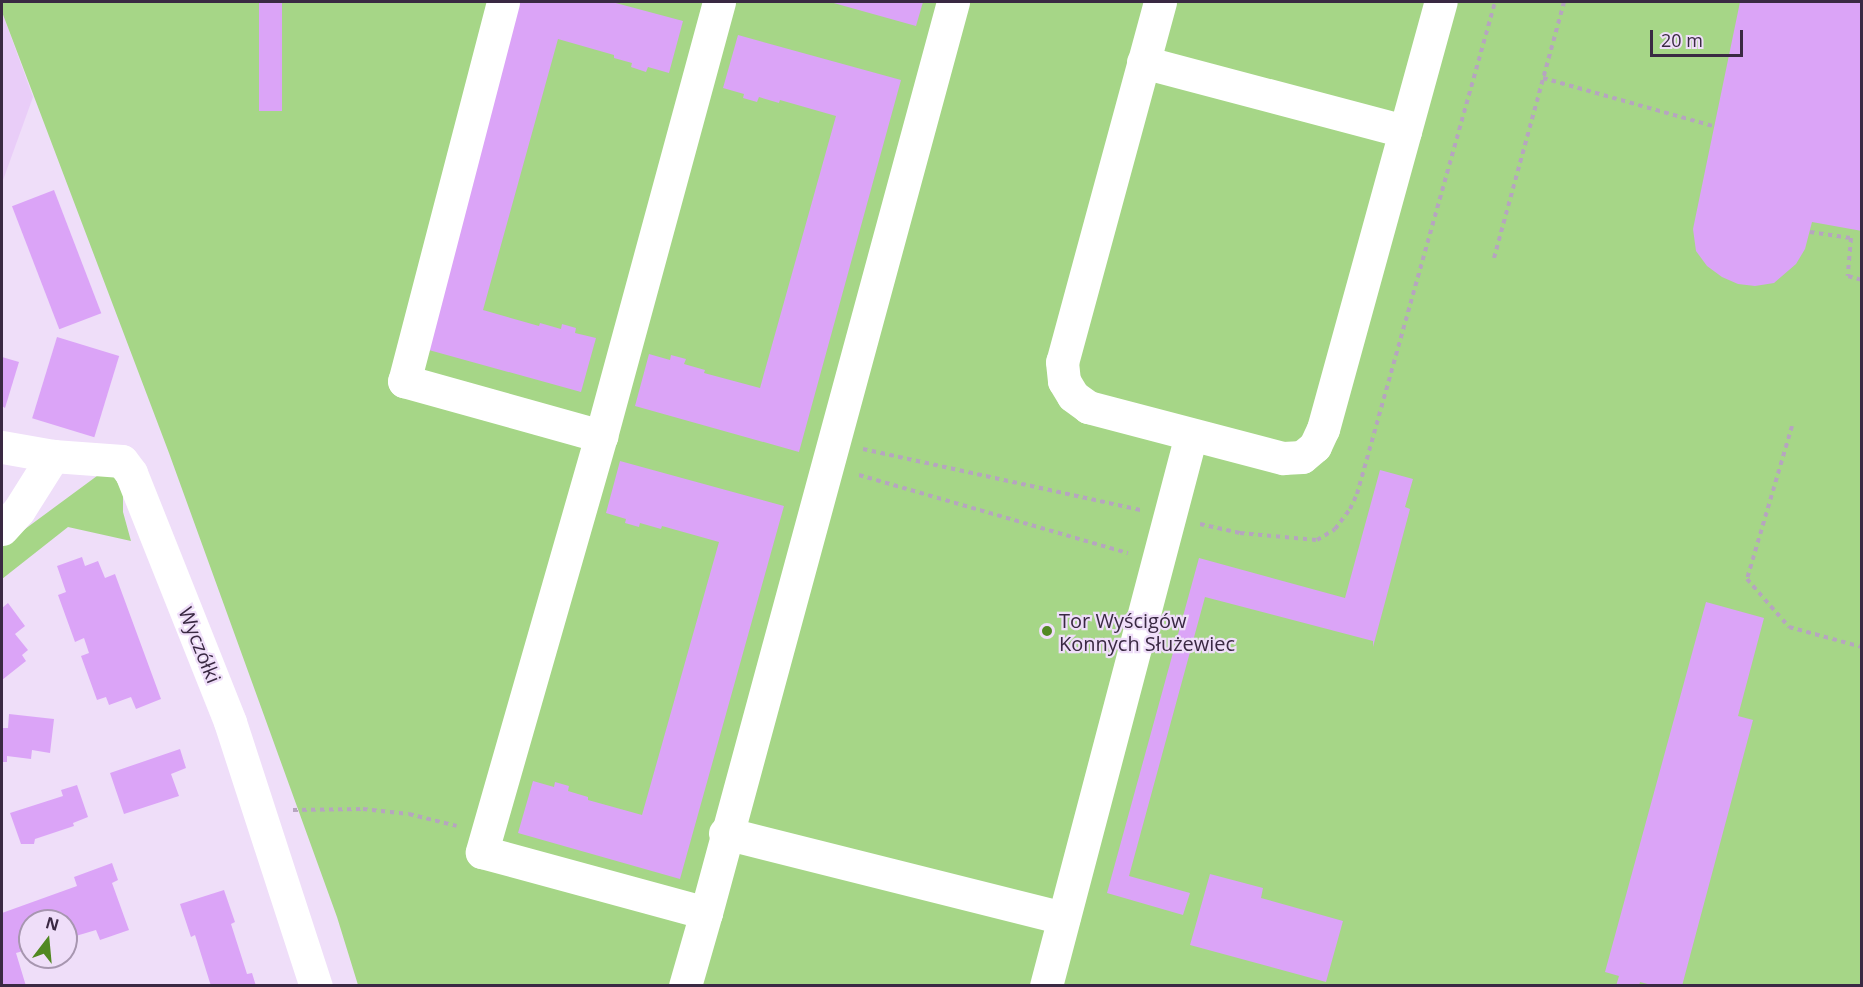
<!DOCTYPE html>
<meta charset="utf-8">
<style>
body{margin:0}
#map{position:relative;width:1863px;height:987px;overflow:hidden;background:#efdef9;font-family:"Open Sans",sans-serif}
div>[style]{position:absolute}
.built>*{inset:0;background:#e9cdf8}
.green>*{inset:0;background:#a6d687}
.building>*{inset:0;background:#dba4f7;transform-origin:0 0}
.path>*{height:4px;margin-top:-2px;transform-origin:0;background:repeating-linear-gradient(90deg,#b6a5bf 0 4.5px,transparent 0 9px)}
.minor>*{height:33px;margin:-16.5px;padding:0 16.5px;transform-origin:16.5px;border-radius:16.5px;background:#fff}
.dots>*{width:16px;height:16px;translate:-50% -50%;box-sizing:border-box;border:3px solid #efdef9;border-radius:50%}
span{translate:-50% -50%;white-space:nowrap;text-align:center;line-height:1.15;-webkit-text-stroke:4.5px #efdef9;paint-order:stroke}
.poi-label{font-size:20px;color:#3a2943}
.left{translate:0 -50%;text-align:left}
.street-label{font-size:20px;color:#3a2943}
.frame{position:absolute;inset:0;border:3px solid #3a2943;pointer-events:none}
.north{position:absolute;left:18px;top:909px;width:60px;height:60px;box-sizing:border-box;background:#efdef9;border:2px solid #a796b0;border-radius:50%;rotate:16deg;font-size:16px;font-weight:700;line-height:24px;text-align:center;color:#3a2943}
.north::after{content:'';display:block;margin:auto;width:21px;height:27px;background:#518822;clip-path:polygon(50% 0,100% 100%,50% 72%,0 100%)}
.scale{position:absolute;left:1650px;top:30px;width:93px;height:27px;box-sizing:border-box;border:3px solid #3a2943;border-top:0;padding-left:8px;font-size:18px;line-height:21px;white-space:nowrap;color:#3a2943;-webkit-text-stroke:4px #efdef9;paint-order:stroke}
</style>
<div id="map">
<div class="built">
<i style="clip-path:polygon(2px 12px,33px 97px,2px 183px)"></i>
</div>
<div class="green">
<i style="clip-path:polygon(2px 2px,1861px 2px,1861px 985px,358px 985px,337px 917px,169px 453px,2px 12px)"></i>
<i style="clip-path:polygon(101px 473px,115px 477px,123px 494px,123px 512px,131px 541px,68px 527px,2px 579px,2px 546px)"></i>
</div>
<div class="building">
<i style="left:259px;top:2px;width:23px;height:109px"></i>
<i style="clip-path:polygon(513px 2px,612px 2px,683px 21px,669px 73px,648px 67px,646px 72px,631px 67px,632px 63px,614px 58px,614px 55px,558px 39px,483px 310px,539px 326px,540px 323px,561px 329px,562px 324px,576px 328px,575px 333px,596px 338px,581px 392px,418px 347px)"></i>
<i style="clip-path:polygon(830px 2px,923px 2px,916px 26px)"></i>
<i style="clip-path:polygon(1740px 2px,1862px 2px,1862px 231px,1812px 222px,1805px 249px,1796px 264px,1774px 283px,1755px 286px,1738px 284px,1722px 277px,1707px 266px,1696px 251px,1693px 229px)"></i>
<i style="clip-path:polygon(738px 35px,901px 80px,799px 452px,635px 406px,649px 354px,670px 360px,671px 355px,686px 359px,684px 364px,705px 370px,704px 373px,760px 388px,836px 116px,780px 100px,779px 103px,759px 97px,757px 102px,743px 98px,744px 94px,723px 88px)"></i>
<i style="left:54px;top:190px;width:132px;height:45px;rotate:69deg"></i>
<i style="left:57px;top:337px;width:65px;height:85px;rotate:17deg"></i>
<i style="clip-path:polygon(2px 357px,19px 362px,5px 408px,2px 406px)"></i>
<i style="clip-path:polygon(620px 461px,784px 506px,680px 879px,518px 833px,533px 781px,554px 787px,555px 782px,569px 786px,568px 791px,588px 797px,588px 800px,642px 815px,719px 542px,662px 526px,661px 529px,640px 523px,639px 527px,625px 523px,626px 519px,606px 513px)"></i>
<i style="clip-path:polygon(1380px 470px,1413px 479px,1405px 507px,1410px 509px,1373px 647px,1373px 641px,1205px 597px,1129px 876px,1190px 893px,1183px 915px,1107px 893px,1199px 558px,1345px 598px)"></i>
<i style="clip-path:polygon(82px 557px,85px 566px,98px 561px,105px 578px,115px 574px,161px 699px,136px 709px,131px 697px,109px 705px,106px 697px,97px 700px,81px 656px,89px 653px,84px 638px,75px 642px,58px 595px,66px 592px,57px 566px)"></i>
<i style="clip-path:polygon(1706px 602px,1764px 618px,1738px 716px,1753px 720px,1682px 986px,1655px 986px,1640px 982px,1639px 986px,1616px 986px,1619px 976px,1605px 972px)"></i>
<i style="clip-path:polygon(8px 603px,25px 626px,15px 634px,28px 650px,22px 655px,26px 661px,2px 680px,2px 608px)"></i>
<i style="clip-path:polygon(9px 714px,54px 719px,50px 753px,32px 750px,31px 759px,7px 756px,7px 762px,2px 762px,2px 728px,8px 728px)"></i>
<i style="clip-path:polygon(180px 749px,186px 768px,171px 774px,179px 796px,124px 814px,110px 773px)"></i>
<i style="clip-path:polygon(77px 785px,88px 817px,73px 823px,74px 826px,35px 839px,34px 844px,21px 844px,10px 813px,63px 796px,61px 790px)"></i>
<i style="clip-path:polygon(112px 863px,118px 880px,112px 883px,129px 930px,100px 940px,96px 930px,69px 938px,66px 937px,66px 921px,30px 921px,30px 949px,16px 953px,26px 986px,2px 986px,2px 913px,77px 886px,74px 877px)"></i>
<i style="clip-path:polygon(1210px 874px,1263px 888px,1261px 898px,1343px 921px,1326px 982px,1190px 945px)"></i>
<i style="clip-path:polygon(224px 890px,235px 922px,231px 924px,247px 974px,252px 973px,256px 986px,211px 986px,195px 935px,191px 937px,180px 904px)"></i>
</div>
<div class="path">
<i style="left:1543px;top:78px;width:177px;rotate:15.8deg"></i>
<i style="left:1810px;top:232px;width:41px;rotate:8.3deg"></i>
<i style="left:1851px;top:238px;width:38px;rotate:95deg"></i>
<i style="left:1848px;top:276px;width:15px;rotate:16deg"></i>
<i style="left:1494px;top:258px;width:265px;rotate:-74.7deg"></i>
<i style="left:1792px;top:426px;width:159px;rotate:106.4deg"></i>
<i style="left:1747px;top:579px;width:64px;rotate:48.8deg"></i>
<i style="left:1789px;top:627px;width:76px;rotate:15.3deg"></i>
<i style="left:863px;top:449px;width:284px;rotate:12.4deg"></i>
<i style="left:859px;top:475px;width:280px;rotate:16.2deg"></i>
<i style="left:1200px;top:524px;width:41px;rotate:12.7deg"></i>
<i style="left:1240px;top:533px;width:77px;rotate:5.2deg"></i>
<i style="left:1317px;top:540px;width:21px;rotate:-31deg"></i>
<i style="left:1335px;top:529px;width:25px;rotate:-53deg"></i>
<i style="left:1350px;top:509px;width:17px;rotate:-65deg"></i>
<i style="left:1357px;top:494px;width:511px;rotate:-74.33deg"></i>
<i style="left:293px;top:810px;width:70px;rotate:-0.8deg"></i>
<i style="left:363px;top:809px;width:46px;rotate:6.2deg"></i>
<i style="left:409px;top:814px;width:49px;rotate:14deg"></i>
</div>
<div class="minor">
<i style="left:503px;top:2px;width:392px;rotate:104.6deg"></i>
<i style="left:404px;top:381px;width:205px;rotate:15.6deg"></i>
<i style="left:719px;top:2px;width:450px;rotate:105.2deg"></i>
<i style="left:601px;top:436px;width:433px;rotate:106deg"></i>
<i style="left:482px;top:852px;width:232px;rotate:15.2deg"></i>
<i style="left:706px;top:913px;width:944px;rotate:-74.83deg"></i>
<i style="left:1160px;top:2px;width:373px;rotate:105.2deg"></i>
<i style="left:1062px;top:362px;width:19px;rotate:84deg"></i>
<i style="left:1064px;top:381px;width:17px;rotate:59deg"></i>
<i style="left:1073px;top:396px;width:19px;rotate:36deg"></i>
<i style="left:1088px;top:407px;width:202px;rotate:14.7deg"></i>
<i style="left:1283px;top:458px;width:19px;rotate:-3deg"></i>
<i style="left:1302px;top:457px;width:17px;rotate:-40deg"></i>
<i style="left:1315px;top:446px;width:19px;rotate:-65deg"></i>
<i style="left:1323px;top:429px;width:443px;rotate:-74.6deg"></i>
<i style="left:1143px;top:62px;width:271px;rotate:14.8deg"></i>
<i style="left:2px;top:447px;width:52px;rotate:10deg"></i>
<i style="left:53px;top:456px;width:69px;rotate:4.1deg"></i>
<i style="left:122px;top:461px;width:15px;rotate:53deg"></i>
<i style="left:131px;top:473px;width:268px;rotate:68.3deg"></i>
<i style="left:230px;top:722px;width:278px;rotate:72deg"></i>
<i style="left:2px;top:529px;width:25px;rotate:-48deg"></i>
<i style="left:19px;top:510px;width:64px;rotate:-57.8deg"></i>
<i style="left:725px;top:833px;width:349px;rotate:14.1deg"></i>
<i style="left:685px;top:986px;width:76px;rotate:-74deg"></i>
<i style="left:1046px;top:986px;width:570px;rotate:-75.26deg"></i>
</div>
<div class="dots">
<i style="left:1047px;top:631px;background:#518822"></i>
</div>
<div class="poi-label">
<span class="left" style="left:1059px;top:632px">Tor Wyścigów<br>Konnych Służewiec</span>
</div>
<div class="street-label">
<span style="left:200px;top:645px;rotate:68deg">Wyczółki</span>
</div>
<div class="frame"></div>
<div class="north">N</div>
<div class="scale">20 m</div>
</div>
